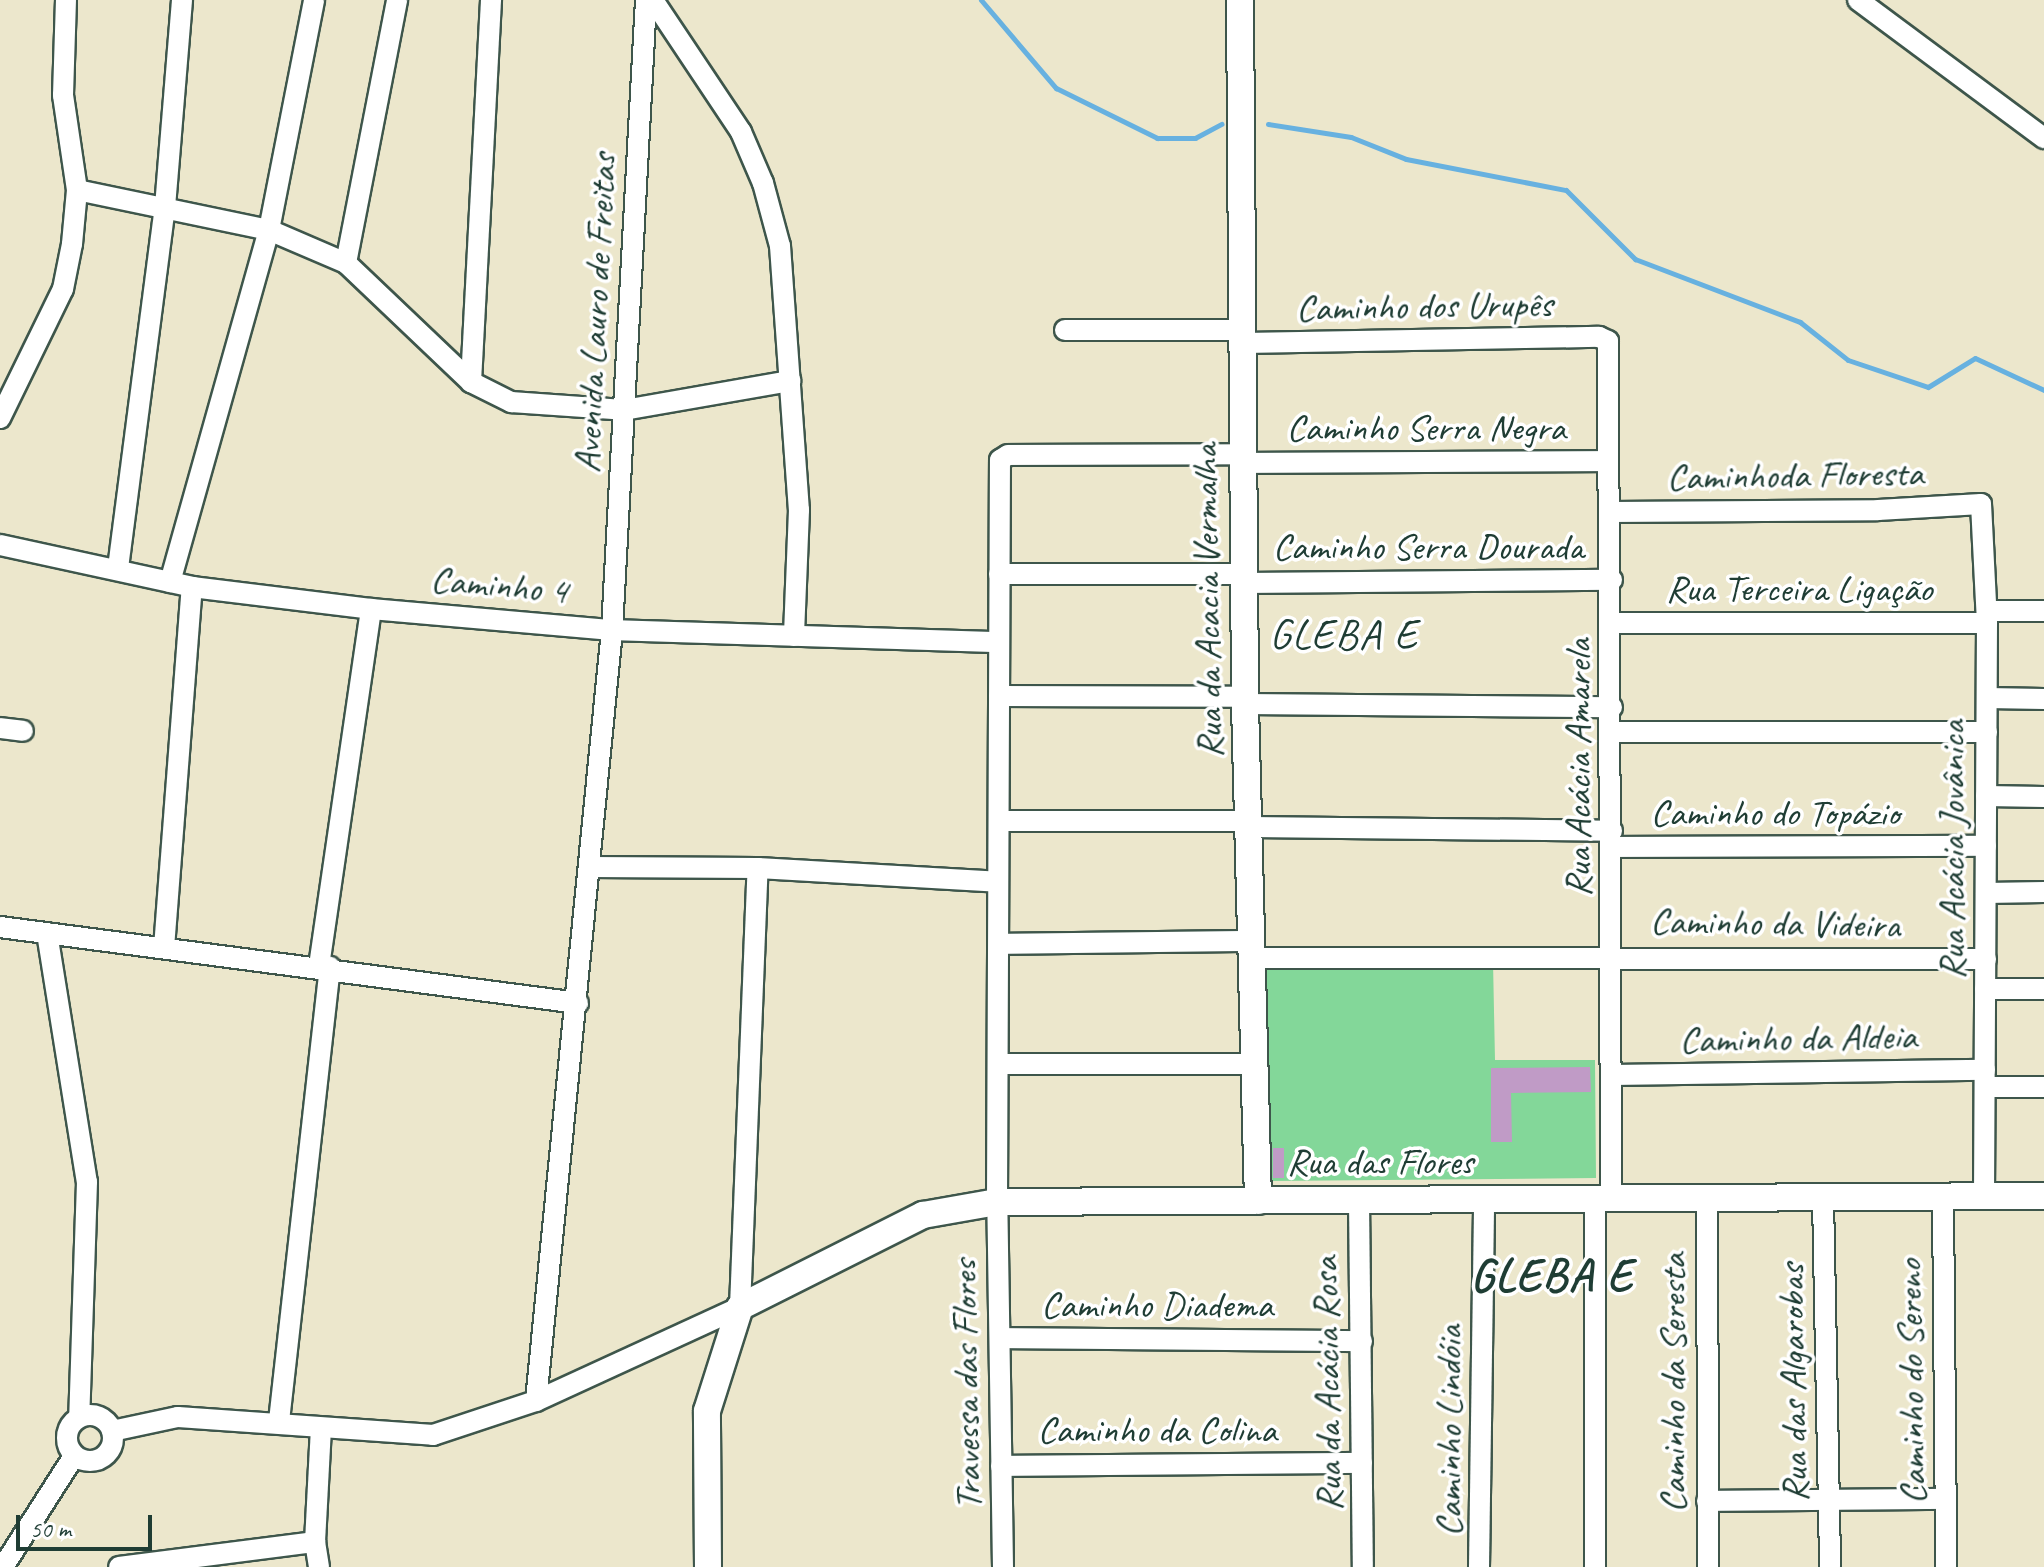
<!DOCTYPE html>
<meta charset="utf-8">
<style>
body{margin:0}
#map{position:relative;width:2044px;height:1567px;overflow:hidden;background:#ece7cc;font-family:Caveat,sans-serif}
div>[style]{position:absolute}
.green>*{inset:0;background:#83d799}
.stream>*{height:5px;margin:-2.5px;padding:0 2.5px;transform-origin:2.5px;border-radius:2.5px;background:#67b1e0}
.building>*{inset:0;background:#c09bc6;transform-origin:0 0}
.roads{filter:drop-shadow(2px 0 #3e564b) drop-shadow(-2px 0 #3e564b) drop-shadow(0 2px #3e564b) drop-shadow(0 -2px #3e564b)}
.minor>*{height:20px;margin:-10px;padding:0 10px;transform-origin:10px;border-radius:10px;background:#fff}
.minor>.ring{margin:-10px;padding:0;box-sizing:content-box;background:none;border:20px solid #fff;border-radius:50%}
.tertiary>*{height:26px;margin:-13px;padding:0 13px;transform-origin:13px;border-radius:13px;background:#fff}
span{translate:-50% -50%;white-space:nowrap;text-align:center;line-height:1.15;-webkit-text-stroke:7px #fff;paint-order:stroke}
.street-label{font-size:38px;color:#1f3d34}
.quarter-label{font-size:42px;color:#1f3d34;letter-spacing:2px}
.district-label{font-size:46px;color:#1f3d34;font-weight:700;letter-spacing:2px}
.scale{position:absolute;left:16px;top:1515px;width:136px;height:36px;box-sizing:border-box;border:4px solid #1f3d34;border-top:0;padding-left:10px;font-size:24px;line-height:28px;white-space:nowrap;color:#1f3d34;-webkit-text-stroke:6px #fff;paint-order:stroke}
</style>
<div id="map">
<div class="green">
<i style="clip-path:polygon(1493px 961px,1495px 1060px,1595px 1060px,1596px 1178px,1264px 1181px,1264px 962px)"></i>
</div>
<div class="stream">
<i style="left:981px;top:0;width:116px;rotate:49.6deg"></i>
<i style="left:1056px;top:88px;width:113px;rotate:26.3deg"></i>
<i style="left:1157px;top:138px;width:38px"></i>
<i style="left:1195px;top:138px;width:30px;rotate:-28deg"></i>
<i style="left:1268px;top:124px;width:84px;rotate:8.9deg"></i>
<i style="left:1351px;top:137px;width:59px;rotate:21.8deg"></i>
<i style="left:1406px;top:159px;width:163px;rotate:11deg"></i>
<i style="left:1566px;top:190px;width:98px;rotate:45deg"></i>
<i style="left:1635px;top:259px;width:177px;rotate:20.9deg"></i>
<i style="left:1800px;top:322px;width:61px;rotate:38.4deg"></i>
<i style="left:1848px;top:360px;width:84px;rotate:18.6deg"></i>
<i style="left:1928px;top:387px;width:55px;rotate:-31.7deg"></i>
<i style="left:1975px;top:358px;width:76px;rotate:24.9deg"></i>
</div>
<div class="building">
<i style="clip-path:polygon(1590px 1067px,1591px 1092px,1511px 1093px,1512px 1142px,1491px 1142px,1491px 1068px)"></i>
<i style="left:1273px;top:1148px;width:11px;height:30px"></i>
</div>
<div class="roads">
<div class="minor">
<i style="left:653px;top:0;width:159px;rotate:56.3deg"></i>
<i style="left:741px;top:132px;width:56px;rotate:66.7deg"></i>
<i style="left:763px;top:183px;width:65px;rotate:74.9deg"></i>
<i style="left:780px;top:246px;width:265px;rotate:85.9deg"></i>
<i style="left:799px;top:510px;width:126px;rotate:92.3deg"></i>
<i style="left:1858px;top:0;width:232px;rotate:36.6deg"></i>
<i style="left:77px;top:190px;width:196px;rotate:11.8deg"></i>
<i style="left:269px;top:230px;width:84px;rotate:23.2deg"></i>
<i style="left:346px;top:263px;width:173px;rotate:43.6deg"></i>
<i style="left:471px;top:382px;width:45px;rotate:26.6deg"></i>
<i style="left:511px;top:402px;width:113px;rotate:4deg"></i>
<i style="left:624px;top:410px;width:169px;rotate:-9.9deg"></i>
<i style="left:346px;top:263px;width:268px;rotate:-79deg"></i>
<i style="left:1065px;top:330px;width:179px"></i>
<i style="left:1244px;top:343px;width:355px;rotate:-1deg"></i>
<i style="left:1599px;top:337px;width:10px;rotate:24deg"></i>
<i style="left:1608px;top:341px;width:858px;rotate:89.8deg"></i>
<i style="left:471px;top:382px;width:383px;rotate:-87deg"></i>
<i style="left:0;top:418px;width:144px;rotate:-64deg"></i>
<i style="left:63px;top:289px;width:46px;rotate:-78.7deg"></i>
<i style="left:72px;top:244px;width:54px;rotate:-84.7deg"></i>
<i style="left:77px;top:190px;width:96px;rotate:-98.4deg"></i>
<i style="left:63px;top:95px;width:95px;rotate:-88.2deg"></i>
<i style="left:1243px;top:463px;width:365px;rotate:-0.3deg"></i>
<i style="left:1611px;top:512px;width:267px;rotate:-0.4deg"></i>
<i style="left:1878px;top:510px;width:103px;rotate:-3.3deg"></i>
<i style="left:1981px;top:504px;width:119px;rotate:87.1deg"></i>
<i style="left:1987px;top:623px;width:573px;rotate:90.3deg"></i>
<i style="left:0;top:545px;width:197px;rotate:12.3deg"></i>
<i style="left:192px;top:587px;width:180px;rotate:7deg"></i>
<i style="left:371px;top:609px;width:242px;rotate:5deg"></i>
<i style="left:612px;top:630px;width:387px;rotate:1.8deg"></i>
<i style="left:118px;top:568px;width:364px;rotate:-82.6deg"></i>
<i style="left:165px;top:207px;width:208px;rotate:-85.3deg"></i>
<i style="left:999px;top:574px;width:245px"></i>
<i style="left:170px;top:582px;width:366px;rotate:-74.3deg"></i>
<i style="left:269px;top:230px;width:234px;rotate:-78.9deg"></i>
<i style="left:1244px;top:583px;width:368px;rotate:-0.5deg"></i>
<i style="left:1987px;top:611px;width:57px"></i>
<i style="left:1611px;top:623px;width:376px"></i>
<i style="left:999px;top:696px;width:246px;rotate:0.2deg"></i>
<i style="left:1987px;top:698px;width:57px;rotate:1deg"></i>
<i style="left:1245px;top:704px;width:367px;rotate:0.5deg"></i>
<i style="left:0;top:728px;width:23px;rotate:7deg"></i>
<i style="left:1612px;top:732px;width:375px"></i>
<i style="left:1986px;top:796px;width:58px;rotate:1deg"></i>
<i style="left:999px;top:821px;width:250px"></i>
<i style="left:1250px;top:827px;width:362px;rotate:0.6deg"></i>
<i style="left:1612px;top:847px;width:374px;rotate:-0.2deg"></i>
<i style="left:590px;top:867px;width:168px;rotate:0.3deg"></i>
<i style="left:758px;top:868px;width:240px;rotate:3.3deg"></i>
<i style="left:1986px;top:893px;width:58px;rotate:-1deg"></i>
<i style="left:0;top:927px;width:583px;rotate:7.49deg"></i>
<i style="left:47px;top:933px;width:252px;rotate:80.9deg"></i>
<i style="left:87px;top:1182px;width:235px;rotate:91.9deg"></i>
<i style="left:999px;top:944px;width:254px;rotate:-0.7deg"></i>
<i style="left:164px;top:948px;width:362px;rotate:-85.6deg"></i>
<i style="left:1253px;top:958px;width:733px;rotate:0.08deg"></i>
<i style="left:319px;top:966px;width:361px;rotate:-81.7deg"></i>
<i style="left:1985px;top:989px;width:59px"></i>
<i style="left:998px;top:1064px;width:257px"></i>
<i style="left:1612px;top:1075px;width:373px;rotate:-0.8deg"></i>
<i style="left:1985px;top:1087px;width:59px"></i>
<i style="left:1823px;top:1197px;width:370px;rotate:88.9deg"></i>
<i style="left:1943px;top:1197px;width:370px;rotate:89.5deg"></i>
<i style="left:1707px;top:1199px;width:368px;rotate:89.8deg"></i>
<i style="left:1359px;top:1200px;width:367px;rotate:89.4deg"></i>
<i style="left:1001px;top:1338px;width:361px;rotate:0.5deg"></i>
<i style="left:536px;top:1401px;width:775px;rotate:-84.37deg"></i>
<i style="left:612px;top:630px;width:631px;rotate:-86.91deg"></i>
<i class="ring" style="left:67px;top:1415px;width:26px;height:26px"></i>
<i style="left:279px;top:1421px;width:457px;rotate:-83.6deg"></i>
<i style="left:112px;top:1431px;width:67px;rotate:-12deg"></i>
<i style="left:178px;top:1417px;width:256px;rotate:4deg"></i>
<i style="left:433px;top:1435px;width:108px;rotate:-18.3deg"></i>
<i style="left:536px;top:1401px;width:225px;rotate:-24.7deg"></i>
<i style="left:740px;top:1307px;width:439px;rotate:-87.7deg"></i>
<i style="left:1001px;top:1466px;width:361px;rotate:-0.5deg"></i>
<i style="left:1707px;top:1501px;width:239px;rotate:-0.5deg"></i>
<i style="left:3px;top:1567px;width:132px;rotate:-57.4deg"></i>
<i style="left:119px;top:1567px;width:198px;rotate:-7.3deg"></i>
<i style="left:319px;top:1567px;width:25px;rotate:-99deg"></i>
<i style="left:315px;top:1542px;width:114px;rotate:-87deg"></i>
<i style="left:1003px;top:1567px;width:365px;rotate:-90.9deg"></i>
<i style="left:997px;top:1202px;width:742px;rotate:-89.77deg"></i>
<i style="left:1000px;top:460px;width:9px;rotate:-32deg"></i>
<i style="left:1008px;top:455px;width:235px;rotate:-0.2deg"></i>
<i style="left:1479px;top:1567px;width:367px;rotate:-89.2deg"></i>
<i style="left:1595px;top:1567px;width:368px;rotate:-90deg"></i>
</div>
<div class="tertiary">
<i style="left:1240px;top:0;width:704px;rotate:89.59deg"></i>
<i style="left:1245px;top:704px;width:497px;rotate:88.5deg"></i>
<i style="left:708px;top:1567px;width:156px;rotate:-90.4deg"></i>
<i style="left:707px;top:1411px;width:109px;rotate:-72.4deg"></i>
<i style="left:740px;top:1307px;width:205px;rotate:-26.7deg"></i>
<i style="left:923px;top:1215px;width:75px;rotate:-10deg"></i>
<i style="left:997px;top:1202px;width:1047px;rotate:-0.33deg"></i>
</div>
</div>
<div class="street-label">
<span style="left:1424px;top:306px;rotate:-1deg">Caminho dos Urupês</span>
<span style="left:595px;top:313px;rotate:-87deg">Avenida Lauro de Freitas</span>
<span style="left:1426px;top:428px">Caminho Serra Negra</span>
<span style="left:1795px;top:475px;rotate:-1deg">Caminhoda Floresta</span>
<span style="left:1428px;top:547px">Caminho Serra Dourada</span>
<span style="left:499px;top:585px;rotate:5deg">Caminho 4</span>
<span style="left:1799px;top:589px">Rua Terceira Ligação</span>
<span style="left:1207px;top:601px;rotate:-91deg">Rua da Acacia Vermalha</span>
<span style="left:1578px;top:768px;rotate:-90deg">Rua Acácia Amarela</span>
<span style="left:1775px;top:813px">Caminho do Topázio</span>
<span style="left:1952px;top:850px;rotate:-90deg">Rua Acácia Jovânica</span>
<span style="left:1775px;top:923px;rotate:1deg">Caminho da Videira</span>
<span style="left:1798px;top:1038px;rotate:-1deg">Caminho da Aldeia</span>
<span style="left:1380px;top:1162px">Rua das Flores</span>
<span style="left:1157px;top:1305px">Caminho Diadema</span>
<span style="left:1911px;top:1382px;rotate:-91deg">Caminho do Sereno</span>
<span style="left:1673px;top:1383px;rotate:-90deg">Caminho da Seresta</span>
<span style="left:1793px;top:1383px;rotate:-91deg">Rua das Algarobas</span>
<span style="left:1327px;top:1384px;rotate:-91deg">Rua da Acácia Rosa</span>
<span style="left:966px;top:1385px;rotate:-91deg">Travessa das Flores</span>
<span style="left:1157px;top:1430px">Caminho da Colina</span>
<span style="left:1449px;top:1431px;rotate:-90deg">Caminho Lindóia</span>
</div>
<div class="quarter-label">
<span style="left:1344px;top:635px">GLEBA E</span>
</div>
<div class="district-label">
<span style="left:1552px;top:1275px">GLEBA E</span>
</div>
<div class="scale">50 m</div>
</div>
